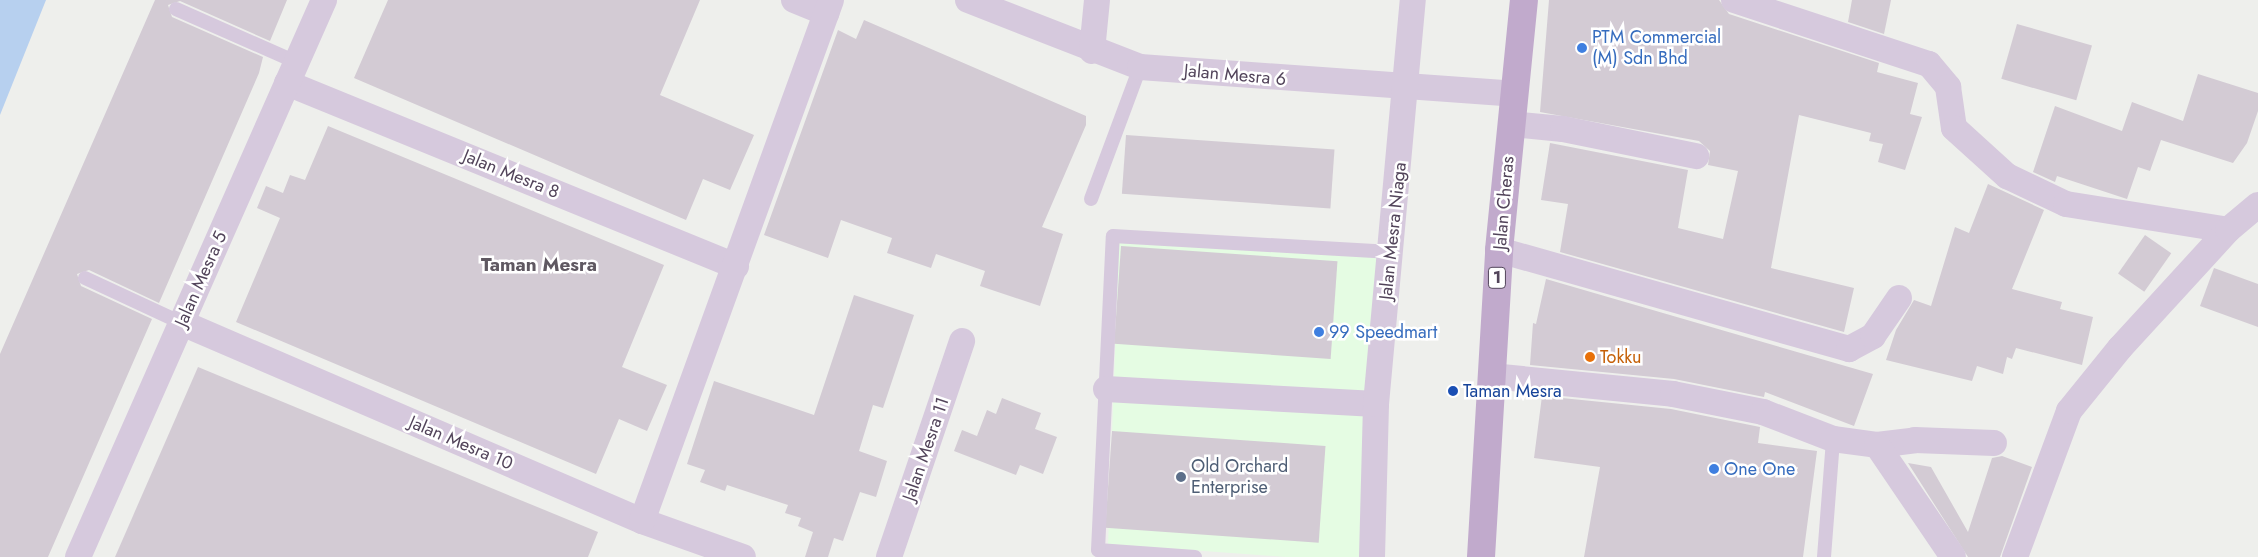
<!DOCTYPE html>
<style>
body{margin:0}
#map{position:relative;width:2258px;height:557px;overflow:hidden;background:#eeefec;font-family:Jost,sans-serif}
div>[style]{position:absolute}
.commercial>*{inset:0;background:#e5fce3}
.green>*{inset:0;background:#b7d0ef}
.building>*{inset:0;background:#d3cbd4;transform-origin:0 0}
.lane>*{height:14px;margin:-7px;padding:0 7px;transform-origin:7px;border-radius:7px;background:#d6c9dd}
.street>*{height:26px;margin:-13px;padding:0 13px;transform-origin:13px;border-radius:13px;background:#d6c9dd}
.primary>*{height:28px;margin:-14px;padding:0 14px;transform-origin:14px;border-radius:14px;background:#c1aacc}
.dots>*{width:14px;height:14px;translate:-50% -50%;box-sizing:border-box;border:2px solid #fff;border-radius:50%}
span{translate:-50% -50%;white-space:nowrap;text-align:center;line-height:1.15;-webkit-text-stroke:5px #fff;paint-order:stroke}
.shield-label span{padding:1px 4px;background:#fff;border:1px solid;border-radius:4px;-webkit-text-stroke-width:0}
.shield-label{font-size:16px;color:#52445a;font-weight:700}
.shop-label{font-size:18px;color:#366cbe}
.left{translate:0 -50%;text-align:left}
.street-label{font-size:18px;color:#52445a}
.food-label{font-size:18px;color:#c56008}
.transit-label{font-size:18px;color:#164399}
.service-label{font-size:18px;color:#4e5e75}
.neighbourhood-label{font-size:19px;color:#5f5861;font-weight:700}
</style>
<div id="map">
<div class="commercial">
<i style="clip-path:polygon(1119px 243px,1380px 257px,1361px 557px,1286px 557px,1108px 544px)"></i>
</div>
<div class="green">
<i style="clip-path:polygon(0 0,46px 0,0 115px)"></i>
</div>
<div class="building">
<i style="clip-path:polygon(155px 0,287px 0,270px 41px,180px 1px,168px 5px,172px 17px,263px 57px,259px 73px,159px 303px,89px 270px,77px 274px,81px 286px,152px 319px,48px 557px,0 557px,0 354px)"></i>
<i style="clip-path:polygon(388px 0,700px 0,660px 95px,754px 135px,730px 190px,703px 179px,686px 220px,354px 78px)"></i>
<i style="clip-path:polygon(1549px 0,1719px 0,1729px 14px,1879px 63px,1877px 72px,1918px 83px,1910px 114px,1922px 117px,1905px 170px,1878px 162px,1883px 144px,1869px 141px,1871px 133px,1799px 115px,1771px 268px,1854px 288px,1844px 332px,1560px 252px,1568px 204px,1541px 200px,1550px 143px,1688px 170px,1678px 228px,1723px 239px,1738px 171px,1708px 165px,1710px 151px,1699px 141px,1540px 112px)"></i>
<i style="clip-path:polygon(1852px 0,1891px 0,1884px 34px,1848px 22px)"></i>
<i style="clip-path:polygon(864px 20px,1086px 116px,1086px 125px,1042px 227px,1063px 234px,1040px 306px,980px 286px,985px 271px,936px 254px,931px 268px,887px 253px,892px 238px,841px 220px,828px 258px,764px 235px,838px 30px,856px 39px)"></i>
<i style="left:2017px;top:24px;width:78px;height:57px;rotate:16deg"></i>
<i style="clip-path:polygon(2198px 74px,2258px 93px,2258px 111px,2247px 143px,2233px 163px,2161px 140px,2150px 171px,2138px 167px,2127px 199px,2057px 176px,2055px 182px,2033px 172px,2055px 106px,2122px 131px,2132px 102px,2183px 121px)"></i>
<i style="clip-path:polygon(328px 126px,664px 265px,622px 367px,667px 385px,647px 431px,619px 419px,596px 474px,236px 322px,280px 218px,257px 208px,266px 186px,283px 193px,290px 175px,305px 180px)"></i>
<i style="left:1126px;top:135px;width:209px;height:59px;rotate:4deg"></i>
<i style="clip-path:polygon(1988px 184px,2044px 210px,2012px 289px,2062px 302px,2060px 309px,2093px 317px,2082px 365px,2016px 348px,2012px 359px,2007px 357px,2003px 374px,1977px 366px,1972px 381px,1886px 360px,1896px 330px,1914px 300px,1931px 306px,1955px 227px,1969px 233px)"></i>
<i style="left:2145px;top:235px;width:32px;height:47px;rotate:35deg"></i>
<i style="left:1121px;top:246px;width:217px;height:98px;rotate:4deg"></i>
<i style="clip-path:polygon(2214px 268px,2258px 284px,2258px 327px,2200px 306px)"></i>
<i style="clip-path:polygon(1546px 279px,1873px 374px,1854px 426px,1765px 392px,1764px 397px,1674px 379px,1530px 365px,1533px 323px,1536px 324px)"></i>
<i style="clip-path:polygon(854px 295px,914px 315px,883px 408px,873px 405px,859px 451px,887px 461px,876px 497px,860px 492px,843px 541px,834px 538px,828px 557px,805px 557px,813px 532px,798px 526px,801px 518px,785px 513px,788px 505px,727px 485px,725px 491px,700px 482px,705px 470px,687px 464px,714px 381px,814px 415px)"></i>
<i style="clip-path:polygon(198px 367px,598px 532px,588px 557px,115px 557px)"></i>
<i style="clip-path:polygon(1542px 396px,1671px 409px,1760px 427px,1758px 443px,1817px 451px,1803px 557px,1584px 557px,1600px 467px,1534px 458px)"></i>
<i style="clip-path:polygon(1002px 398px,1041px 413px,1035px 429px,1057px 437px,1043px 474px,1020px 465px,1016px 475px,954px 451px,962px 430px,977px 436px,987px 410px,996px 414px)"></i>
<i style="left:1112px;top:431px;width:214px;height:97px;rotate:4deg"></i>
<i style="clip-path:polygon(2002px 456px,2032px 467px,2000px 557px,1968px 557px,1908px 463px,1931px 467px,1968px 532px,1992px 458px)"></i>
</div>
<div class="lane">
<i style="left:176px;top:9px;width:131px;rotate:23.8deg"></i>
<i style="left:1091px;top:199px;width:141px;rotate:-69.6deg"></i>
<i style="left:85px;top:278px;width:107px;rotate:24.9deg"></i>
<i style="left:1195px;top:557px;width:97px;rotate:-175.9deg"></i>
<i style="left:1098px;top:550px;width:314px;rotate:-87.3deg"></i>
<i style="left:1113px;top:236px;width:279px;rotate:3.3deg"></i>
<i style="left:1824px;top:557px;width:118px;rotate:-85.6deg"></i>
</div>
<div class="street">
<i style="left:794px;top:0;width:35px;rotate:22deg"></i>
<i style="left:968px;top:0;width:185px;rotate:21.3deg"></i>
<i style="left:1140px;top:67px;width:375px;rotate:4.1deg"></i>
<i style="left:1734px;top:0;width:205px;rotate:18.2deg"></i>
<i style="left:1929px;top:64px;width:30px;rotate:50deg"></i>
<i style="left:1948px;top:87px;width:41px;rotate:81.7deg"></i>
<i style="left:1954px;top:128px;width:72px;rotate:42.2deg"></i>
<i style="left:2007px;top:176px;width:65px;rotate:25.4deg"></i>
<i style="left:2066px;top:204px;width:164px;rotate:9.1deg"></i>
<i style="left:1092px;top:51px;width:51px;rotate:-84.4deg"></i>
<i style="left:287px;top:83px;width:485px;rotate:22.2deg"></i>
<i style="left:1511px;top:124px;width:52px;rotate:5.5deg"></i>
<i style="left:1563px;top:129px;width:136px;rotate:11.5deg"></i>
<i style="left:1499px;top:250px;width:364px;rotate:15.8deg"></i>
<i style="left:1849px;top:349px;width:27px;rotate:-28deg"></i>
<i style="left:1873px;top:336px;width:46px;rotate:-55.6deg"></i>
<i style="left:182px;top:323px;width:501px;rotate:23.29deg"></i>
<i style="left:642px;top:521px;width:107px;rotate:19.6deg"></i>
<i style="left:1491px;top:376px;width:183px;rotate:5.6deg"></i>
<i style="left:1673px;top:394px;width:92px;rotate:11.3deg"></i>
<i style="left:1763px;top:412px;width:75px;rotate:21.1deg"></i>
<i style="left:1833px;top:439px;width:44px;rotate:7.8deg"></i>
<i style="left:1877px;top:445px;width:38px;rotate:-7deg"></i>
<i style="left:1915px;top:440px;width:79px;rotate:2.2deg"></i>
<i style="left:1106px;top:389px;width:270px;rotate:3.2deg"></i>
<i style="left:1877px;top:445px;width:135px;rotate:55.8deg"></i>
<i style="left:642px;top:521px;width:554px;rotate:-70.06deg"></i>
<i style="left:78px;top:557px;width:609px;rotate:-66.17deg"></i>
<i style="left:889px;top:557px;width:228px;rotate:-71.3deg"></i>
<i style="left:1372px;top:557px;width:153px;rotate:-88.5deg"></i>
<i style="left:1376px;top:404px;width:406px;rotate:-84.8deg"></i>
<i style="left:2015px;top:557px;width:156px;rotate:-69.7deg"></i>
<i style="left:2069px;top:411px;width:81px;rotate:-51deg"></i>
<i style="left:2120px;top:348px;width:160px;rotate:-47.5deg"></i>
<i style="left:2228px;top:230px;width:39px;rotate:-40deg"></i>
</div>
<div class="primary">
<i style="left:1481px;top:557px;width:308px;rotate:-86.6deg"></i>
<i style="left:1499px;top:250px;width:251px;rotate:-84.3deg"></i>
</div>
<div class="dots">
<i style="left:1582px;top:48px;background:#3f7fe0"></i>
<i style="left:1319px;top:332px;background:#3f7fe0"></i>
<i style="left:1590px;top:357px;background:#e8710a"></i>
<i style="left:1453px;top:391px;background:#1a4fb4"></i>
<i style="left:1714px;top:469px;background:#3f7fe0"></i>
<i style="left:1181px;top:477px;background:#5c6f8a"></i>
</div>
<div class="shield-label">
<span style="left:1497px;top:278px">1</span>
</div>
<div class="shop-label">
<span class="left" style="left:1592px;top:48px">PTM Commercial<br>(M) Sdn Bhd</span>
<span class="left" style="left:1329px;top:332px">99 Speedmart</span>
<span class="left" style="left:1724px;top:469px">One One</span>
</div>
<div class="street-label">
<span style="left:1235px;top:75px;rotate:5deg">Jalan Mesra 6</span>
<span style="left:511px;top:174px;rotate:22deg">Jalan Mesra 8</span>
<span style="left:1504px;top:203px;rotate:-85deg">Jalan Cheras</span>
<span style="left:1393px;top:231px;rotate:-84deg">Jalan Mesra Niaga</span>
<span style="left:201px;top:279px;rotate:-66deg">Jalan Mesra 5</span>
<span style="left:461px;top:443px;rotate:23deg">Jalan Mesra 10</span>
<span style="left:926px;top:449px;rotate:-71deg">Jalan Mesra 11</span>
</div>
<div class="food-label">
<span class="left" style="left:1600px;top:357px">Tokku</span>
</div>
<div class="transit-label">
<span class="left" style="left:1463px;top:391px">Taman Mesra</span>
</div>
<div class="service-label">
<span class="left" style="left:1191px;top:477px">Old Orchard<br>Enterprise</span>
</div>
<div class="neighbourhood-label">
<span style="left:539px;top:265px">Taman Mesra</span>
</div>
</div>
